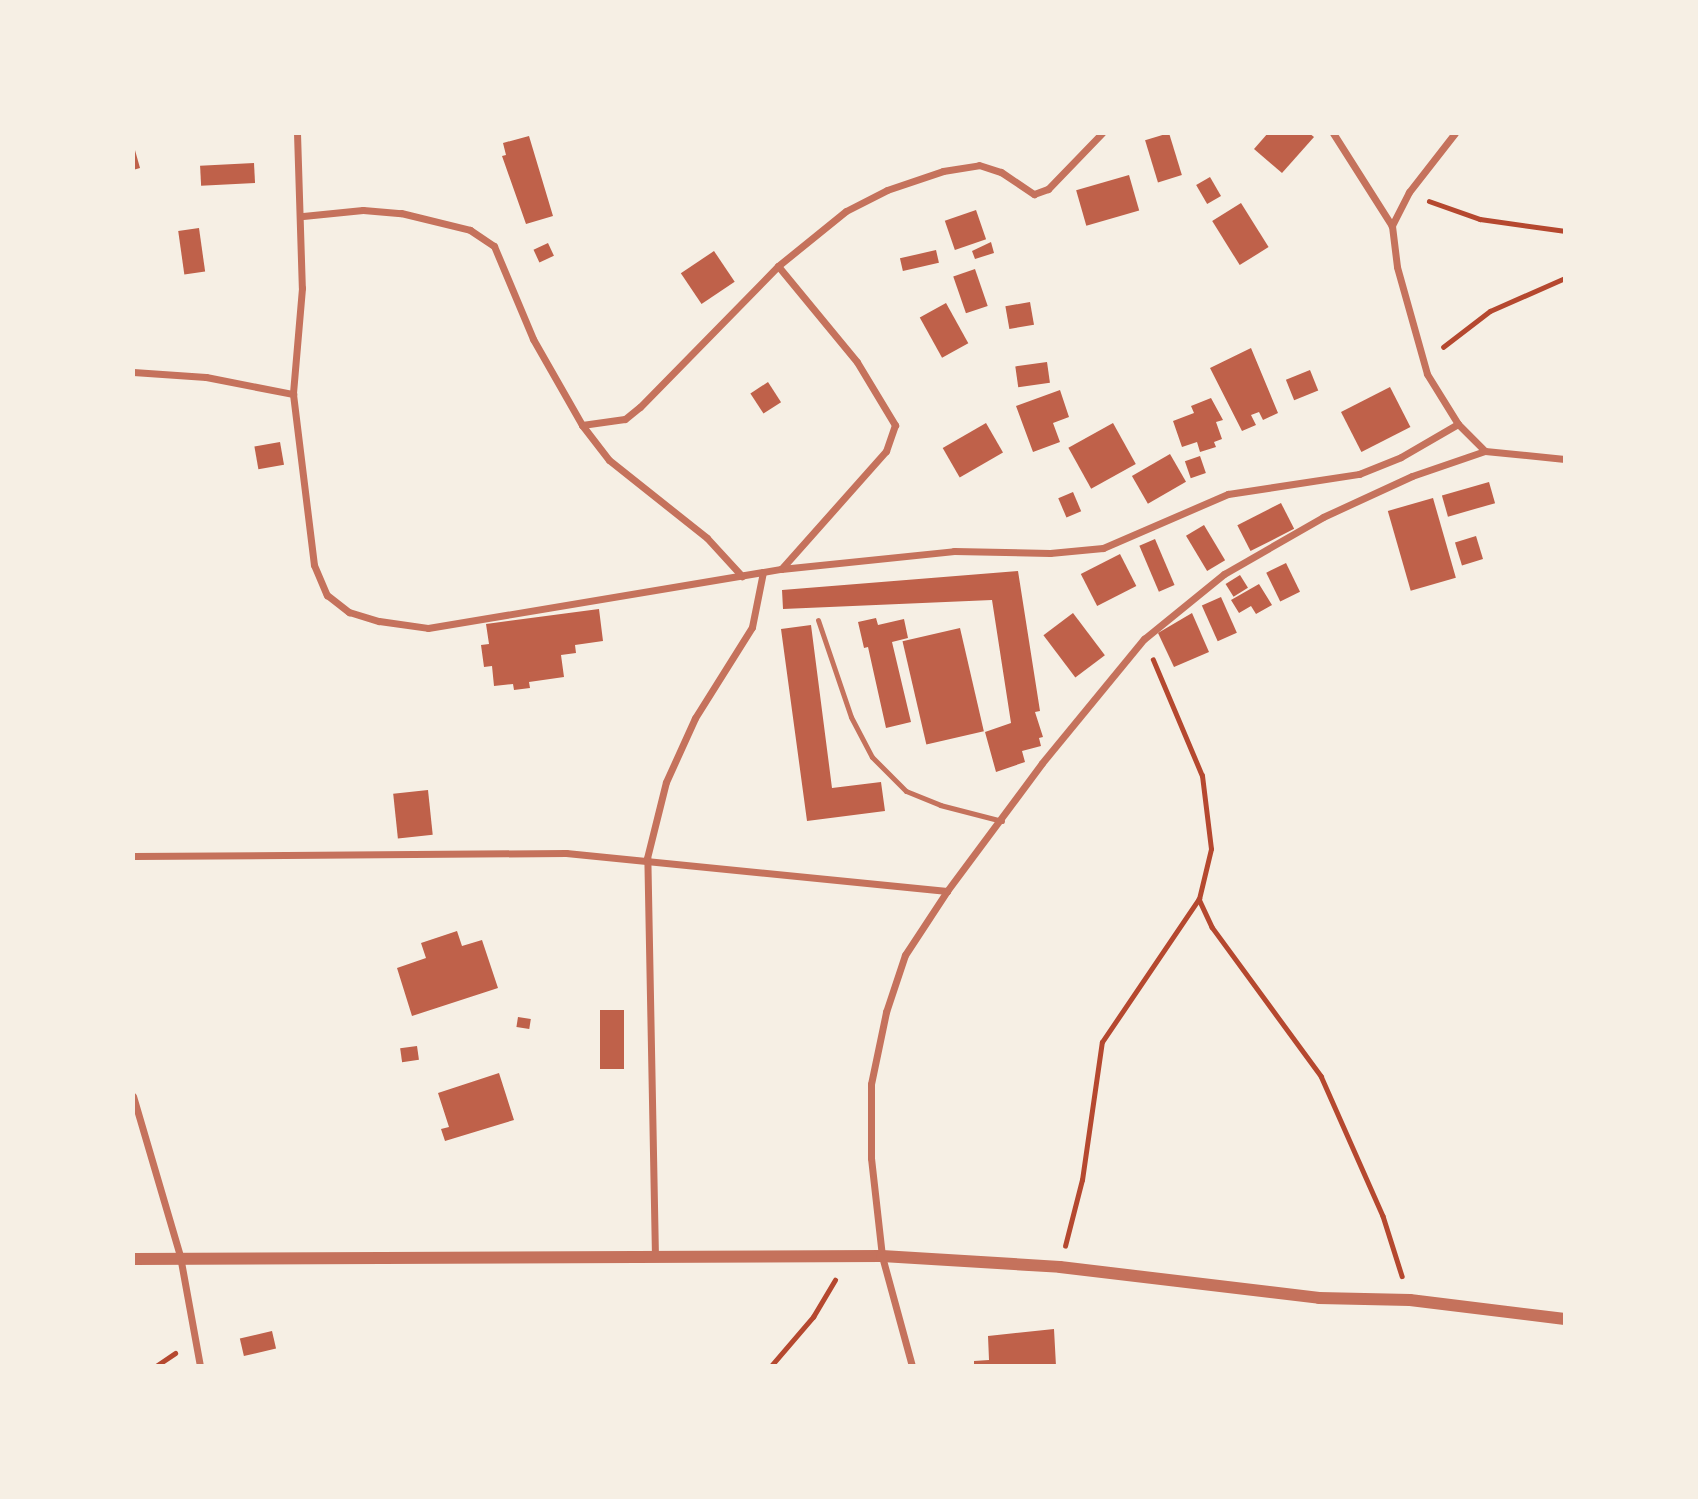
<!DOCTYPE html>
<style>
body{margin:0}
#map{position:relative;width:1698px;height:1499px;overflow:hidden;background:#f6efe4;font-family:"Space Grotesk",sans-serif}
div>[style]{position:absolute}
.building>*{inset:0;background:#bf614a;transform-origin:0 0}
.path>*{height:4.5px;margin:-2.25px;padding:0 2.25px;transform-origin:2.25px;border-radius:2.25px;background:#b5482f}
.service>*{height:5px;margin:-2.5px;padding:0 2.5px;transform-origin:2.5px;border-radius:2.5px;background:#c5725c}
.minor>*{height:7px;margin:-3.5px;padding:0 3.5px;transform-origin:3.5px;border-radius:3.5px;background:#c5725c}
.tertiary>*{height:12px;margin:-6px;padding:0 6px;transform-origin:6px;border-radius:6px;background:#c5725c}
span{translate:-50% -50%;white-space:nowrap;text-align:center;line-height:1.15;-webkit-text-stroke:5px #f6efe4;paint-order:stroke}
.frame{position:absolute;inset:0;border:135px solid #f6efe4;pointer-events:none}
</style>
<div id="map">
<div class="building">
<i style="left:1169px;top:133px;width:44px;height:25px;rotate:73deg"></i>
<i style="clip-path:polygon(1268px 133px,1309px 133px,1314px 137px,1282px 173px,1254px 149px)"></i>
<i style="clip-path:polygon(529px 136px,553px 216px,526px 224px,502px 156px,506px 155px,503px 143px)"></i>
<i style="clip-path:polygon(133px 143px,140px 168px,133px 170px)"></i>
<i style="left:254px;top:163px;width:20px;height:54px;rotate:87deg"></i>
<i style="left:1129px;top:175px;width:37px;height:55px;rotate:74deg"></i>
<i style="left:1210px;top:177px;width:22px;height:16px;rotate:60deg"></i>
<i style="left:1241px;top:203px;width:52px;height:34px;rotate:58deg"></i>
<i style="left:976px;top:210px;width:31px;height:33px;rotate:71deg"></i>
<i style="left:199px;top:228px;width:44px;height:21px;rotate:82deg"></i>
<i style="clip-path:polygon(991px 242px,994px 253px,975px 259px,972px 251px)"></i>
<i style="left:548px;top:243px;width:14px;height:16px;rotate:65deg"></i>
<i style="left:936px;top:250px;width:13px;height:37px;rotate:77deg"></i>
<i style="left:714px;top:251px;width:37px;height:40px;rotate:56deg"></i>
<i style="left:975px;top:269px;width:39px;height:23px;rotate:71deg"></i>
<i style="left:1030px;top:302px;width:23px;height:25px;rotate:80deg"></i>
<i style="left:946px;top:303px;width:46px;height:30px;rotate:61deg"></i>
<i style="clip-path:polygon(1251px 348px,1278px 413px,1263px 420px,1259px 412px,1251px 415px,1256px 425px,1242px 431px,1210px 368px)"></i>
<i style="left:1047px;top:362px;width:21px;height:32px;rotate:82deg"></i>
<i style="left:1310px;top:370px;width:22px;height:26px;rotate:68deg"></i>
<i style="left:768px;top:382px;width:24px;height:21px;rotate:57deg"></i>
<i style="left:1390px;top:387px;width:45px;height:55px;rotate:63deg"></i>
<i style="clip-path:polygon(1060px 390px,1069px 417px,1053px 423px,1060px 442px,1033px 452px,1016px 406px)"></i>
<i style="clip-path:polygon(1211px 398px,1223px 420px,1216px 422px,1222px 439px,1214px 442px,1216px 447px,1200px 452px,1197px 442px,1182px 447px,1173px 421px,1194px 413px,1191px 406px)"></i>
<i style="left:986px;top:423px;width:34px;height:50px;rotate:60deg"></i>
<i style="left:1113px;top:423px;width:47px;height:51px;rotate:61deg"></i>
<i style="left:280px;top:442px;width:23px;height:26px;rotate:80deg"></i>
<i style="left:1170px;top:454px;width:32px;height:44px;rotate:60deg"></i>
<i style="left:1200px;top:456px;width:18px;height:16px;rotate:71deg"></i>
<i style="left:1489px;top:482px;width:22px;height:49px;rotate:74deg"></i>
<i style="left:1073px;top:492px;width:21px;height:16px;rotate:67deg"></i>
<i style="left:1433px;top:498px;width:83px;height:47px;rotate:74deg"></i>
<i style="left:1281px;top:503px;width:29px;height:49px;rotate:63deg"></i>
<i style="left:1204px;top:525px;width:41px;height:21px;rotate:59deg"></i>
<i style="left:1476px;top:536px;width:24px;height:22px;rotate:73deg"></i>
<i style="left:1155px;top:539px;width:50px;height:17px;rotate:67deg"></i>
<i style="left:1120px;top:554px;width:36px;height:44px;rotate:63deg"></i>
<i style="left:1286px;top:563px;width:32px;height:22px;rotate:64deg"></i>
<i style="clip-path:polygon(1018px 571px,1040px 711px,1035px 712px,1043px 737px,1039px 738px,1041px 746px,1022px 751px,1025px 762px,996px 772px,985px 732px,1011px 723px,992px 600px,783px 609px,782px 590px)"></i>
<i style="left:1240px;top:575px;width:15px;height:17px;rotate:58deg"></i>
<i style="clip-path:polygon(1259px 584px,1272px 605px,1256px 614px,1251px 606px,1239px 613px,1231px 600px)"></i>
<i style="left:1221px;top:597px;width:39px;height:21px;rotate:66deg"></i>
<i style="clip-path:polygon(599px 609px,603px 641px,575px 645px,576px 653px,561px 655px,564px 677px,529px 682px,530px 688px,514px 690px,513px 684px,494px 686px,492px 666px,484px 667px,481px 645px,489px 644px,486px 624px)"></i>
<i style="left:1073px;top:613px;width:53px;height:37px;rotate:53deg"></i>
<i style="clip-path:polygon(1192px 613px,1209px 652px,1174px 667px,1158px 633px)"></i>
<i style="clip-path:polygon(876px 618px,878px 625px,904px 619px,908px 638px,892px 642px,911px 722px,886px 728px,868px 647px,864px 648px,858px 622px)"></i>
<i style="clip-path:polygon(811px 625px,832px 788px,881px 782px,885px 811px,807px 821px,781px 629px)"></i>
<i style="left:960px;top:628px;width:106px;height:59px;rotate:77deg"></i>
<i style="left:428px;top:790px;width:45px;height:35px;rotate:84deg"></i>
<i style="clip-path:polygon(457px 931px,462px 946px,482px 940px,498px 988px,412px 1016px,397px 968px,426px 958px,421px 943px)"></i>
<i style="left:600px;top:1010px;width:24px;height:59px"></i>
<i style="left:518px;top:1017px;width:13px;height:10px;rotate:9deg"></i>
<i style="left:417px;top:1046px;width:14px;height:17px;rotate:82deg"></i>
<i style="clip-path:polygon(499px 1073px,514px 1120px,445px 1141px,441px 1129px,449px 1127px,438px 1093px)"></i>
<i style="clip-path:polygon(1054px 1329px,1056px 1366px,974px 1366px,974px 1361px,989px 1360px,988px 1336px)"></i>
<i style="left:272px;top:1331px;width:18px;height:33px;rotate:77deg"></i>
</div>
<div class="path">
<i style="left:1429px;top:201px;width:54px;rotate:19.4deg"></i>
<i style="left:1480px;top:219px;width:86px;rotate:8deg"></i>
<i style="left:1443px;top:347px;width:59px;rotate:-37.5deg"></i>
<i style="left:1490px;top:311px;width:82px;rotate:-23.7deg"></i>
<i style="left:1199px;top:899px;width:31px;rotate:65deg"></i>
<i style="left:1212px;top:927px;width:185px;rotate:53.8deg"></i>
<i style="left:1321px;top:1076px;width:153px;rotate:66.1deg"></i>
<i style="left:1383px;top:1216px;width:63px;rotate:72.4deg"></i>
<i style="left:1065px;top:1246px;width:68px;rotate:-75.6deg"></i>
<i style="left:1082px;top:1180px;width:139px;rotate:-81.8deg"></i>
<i style="left:1102px;top:1042px;width:173px;rotate:-55.9deg"></i>
<i style="left:1199px;top:899px;width:51px;rotate:-76.5deg"></i>
<i style="left:1211px;top:849px;width:74px;rotate:-97deg"></i>
<i style="left:1202px;top:776px;width:126px;rotate:-112.9deg"></i>
<i style="left:156px;top:1366px;width:23px;rotate:-34deg"></i>
<i style="left:771px;top:1366px;width:65px;rotate:-49.4deg"></i>
<i style="left:813px;top:1317px;width:43px;rotate:-59.3deg"></i>
</div>
<div class="service">
<i style="left:818px;top:620px;width:102px;rotate:71.2deg"></i>
<i style="left:851px;top:717px;width:45px;rotate:62.3deg"></i>
<i style="left:872px;top:757px;width:48px;rotate:45deg"></i>
<i style="left:906px;top:791px;width:37px;rotate:22deg"></i>
<i style="left:940px;top:805px;width:64px;rotate:14.5deg"></i>
</div>
<div class="minor">
<i style="left:297px;top:133px;width:155px;rotate:88.2deg"></i>
<i style="left:302px;top:288px;width:106px;rotate:94.9deg"></i>
<i style="left:293px;top:394px;width:172px;rotate:83deg"></i>
<i style="left:314px;top:565px;width:33px;rotate:67deg"></i>
<i style="left:327px;top:595px;width:28px;rotate:38deg"></i>
<i style="left:349px;top:612px;width:31px;rotate:17deg"></i>
<i style="left:379px;top:621px;width:49px;rotate:8.1deg"></i>
<i style="left:428px;top:628px;width:358px;rotate:-9.5deg"></i>
<i style="left:781px;top:569px;width:174px;rotate:-5.9deg"></i>
<i style="left:954px;top:551px;width:96px;rotate:1.2deg"></i>
<i style="left:1050px;top:553px;width:53px;rotate:-5.4deg"></i>
<i style="left:1103px;top:548px;width:136px;rotate:-23.4deg"></i>
<i style="left:1228px;top:494px;width:133px;rotate:-8.7deg"></i>
<i style="left:1359px;top:474px;width:45px;rotate:-22deg"></i>
<i style="left:1401px;top:457px;width:66px;rotate:-30.1deg"></i>
<i style="left:1333px;top:133px;width:110px;rotate:57.6deg"></i>
<i style="left:1455px;top:133px;width:75px;rotate:127.9deg"></i>
<i style="left:1409px;top:192px;width:38px;rotate:117deg"></i>
<i style="left:1392px;top:226px;width:41px;rotate:83deg"></i>
<i style="left:1397px;top:267px;width:111px;rotate:74.3deg"></i>
<i style="left:1427px;top:374px;width:59px;rotate:58.2deg"></i>
<i style="left:1458px;top:424px;width:38px;rotate:45deg"></i>
<i style="left:303px;top:216px;width:60px;rotate:-5.7deg"></i>
<i style="left:363px;top:210px;width:38px;rotate:5deg"></i>
<i style="left:401px;top:213px;width:71px;rotate:13.8deg"></i>
<i style="left:470px;top:230px;width:29px;rotate:34deg"></i>
<i style="left:494px;top:246px;width:101px;rotate:67.2deg"></i>
<i style="left:533px;top:339px;width:99px;rotate:60.3deg"></i>
<i style="left:582px;top:425px;width:44px;rotate:52.4deg"></i>
<i style="left:609px;top:460px;width:125px;rotate:38.5deg"></i>
<i style="left:707px;top:538px;width:52px;rotate:47.4deg"></i>
<i style="left:778px;top:266px;width:124px;rotate:50.5deg"></i>
<i style="left:857px;top:362px;width:74px;rotate:58.9deg"></i>
<i style="left:895px;top:425px;width:28px;rotate:109deg"></i>
<i style="left:886px;top:451px;width:157px;rotate:131.6deg"></i>
<i style="left:133px;top:372px;width:73px;rotate:3.9deg"></i>
<i style="left:206px;top:377px;width:89px;rotate:11.1deg"></i>
<i style="left:582px;top:425px;width:43px;rotate:-7.9deg"></i>
<i style="left:625px;top:419px;width:19px;rotate:-39deg"></i>
<i style="left:640px;top:407px;width:197px;rotate:-45.6deg"></i>
<i style="left:778px;top:266px;width:87px;rotate:-39deg"></i>
<i style="left:846px;top:211px;width:46px;rotate:-27.1deg"></i>
<i style="left:887px;top:190px;width:59px;rotate:-18.7deg"></i>
<i style="left:943px;top:171px;width:36px;rotate:-9deg"></i>
<i style="left:979px;top:165px;width:23px;rotate:18deg"></i>
<i style="left:1001px;top:172px;width:40px;rotate:34deg"></i>
<i style="left:1034px;top:194px;width:15px;rotate:-20deg"></i>
<i style="left:1048px;top:189px;width:78px;rotate:-46deg"></i>
<i style="left:133px;top:856px;width:433px;rotate:-0.4deg"></i>
<i style="left:566px;top:853px;width:383px;rotate:5.7deg"></i>
<i style="left:133px;top:1096px;width:167px;rotate:73.6deg"></i>
<i style="left:180px;top:1256px;width:112px;rotate:79.7deg"></i>
<i style="left:655px;top:1257px;width:399px;rotate:-91.1deg"></i>
<i style="left:647px;top:858px;width:78px;rotate:-76deg"></i>
<i style="left:666px;top:782px;width:70px;rotate:-65.6deg"></i>
<i style="left:695px;top:718px;width:107px;rotate:-57.9deg"></i>
<i style="left:752px;top:627px;width:56px;rotate:-78.7deg"></i>
<i style="left:912px;top:1366px;width:114px;rotate:-105.3deg"></i>
<i style="left:882px;top:1256px;width:99px;rotate:-96.4deg"></i>
<i style="left:871px;top:1158px;width:74px;rotate:-90deg"></i>
<i style="left:871px;top:1084px;width:74px;rotate:-78.2deg"></i>
<i style="left:886px;top:1012px;width:60px;rotate:-71.6deg"></i>
<i style="left:905px;top:955px;width:77px;rotate:-56.7deg"></i>
<i style="left:947px;top:891px;width:159px;rotate:-53.4deg"></i>
<i style="left:1042px;top:763px;width:161px;rotate:-50.6deg"></i>
<i style="left:1144px;top:639px;width:103px;rotate:-39.1deg"></i>
<i style="left:1224px;top:574px;width:114px;rotate:-29.9deg"></i>
<i style="left:1323px;top:517px;width:98px;rotate:-24.7deg"></i>
<i style="left:1412px;top:476px;width:77px;rotate:-18.9deg"></i>
<i style="left:1485px;top:451px;width:80px;rotate:5.7deg"></i>
</div>
<div class="tertiary">
<i style="left:133px;top:1259px;width:749px;rotate:-0.23deg"></i>
<i style="left:882px;top:1256px;width:178px;rotate:3.5deg"></i>
<i style="left:1060px;top:1267px;width:261px;rotate:6.8deg"></i>
<i style="left:1319px;top:1298px;width:91px;rotate:1.3deg"></i>
<i style="left:1410px;top:1300px;width:156px;rotate:7deg"></i>
</div>
<div class="frame"></div>
</div>
